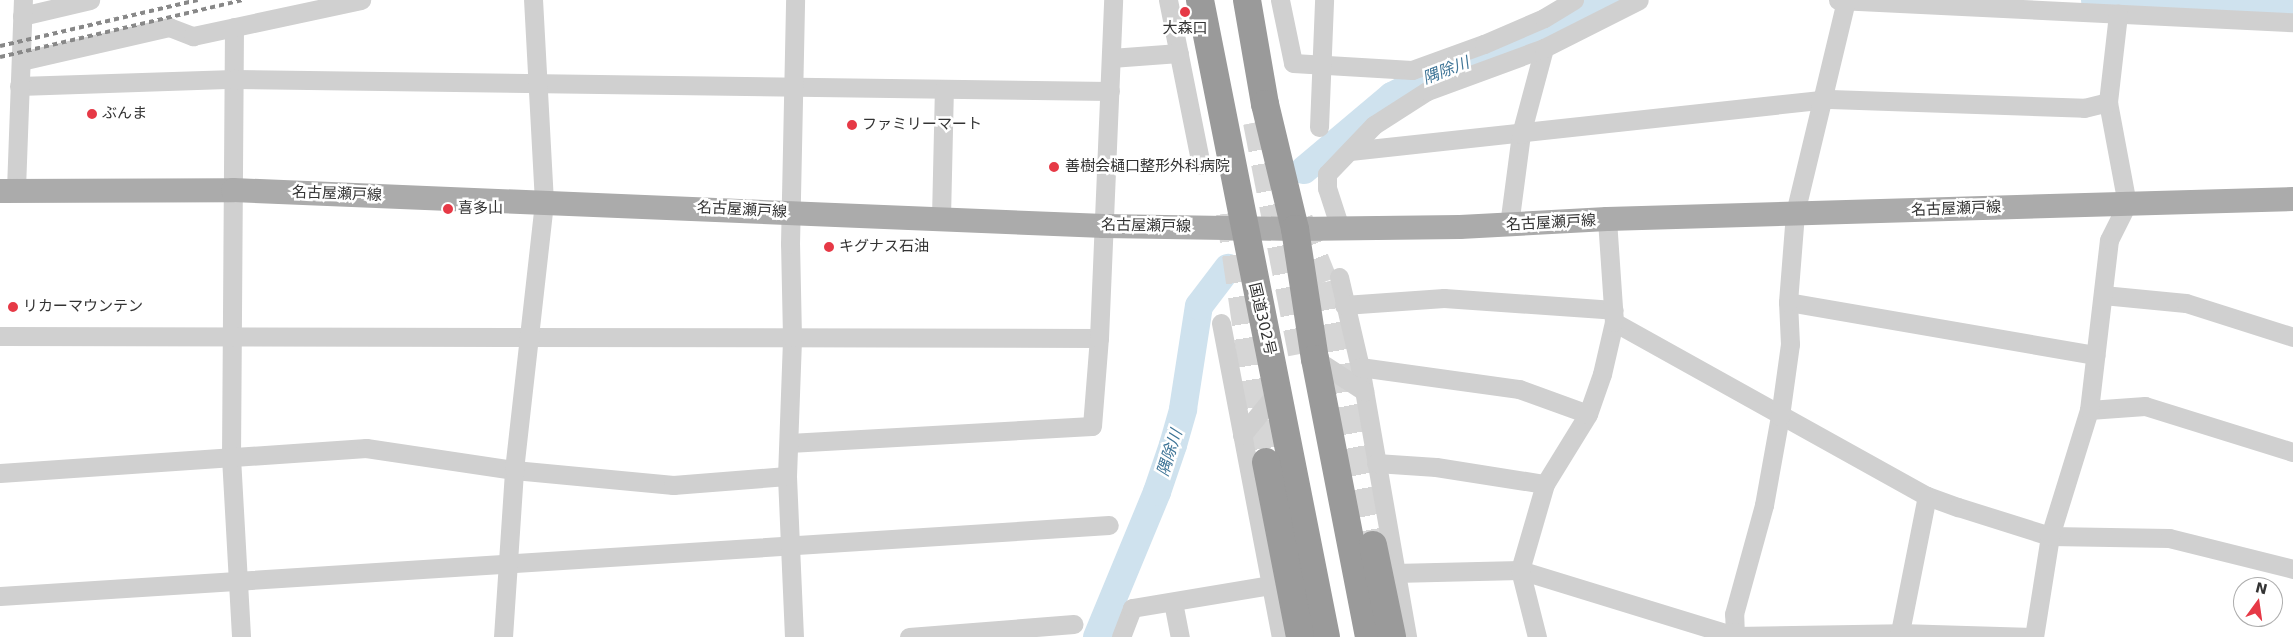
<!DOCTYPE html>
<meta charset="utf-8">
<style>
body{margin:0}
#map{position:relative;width:2293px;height:637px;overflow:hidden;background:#fff;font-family:"DejaVu Sans","Noto Sans JP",sans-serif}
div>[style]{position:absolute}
.river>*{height:28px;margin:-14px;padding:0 14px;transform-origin:14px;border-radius:14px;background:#cfe2ee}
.highway-tunnel>*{height:28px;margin-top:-14px;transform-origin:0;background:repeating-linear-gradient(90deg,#d6d6d6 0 28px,transparent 0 42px)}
.minor>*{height:19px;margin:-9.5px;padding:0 9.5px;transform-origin:9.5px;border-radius:9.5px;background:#d0d0d0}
.major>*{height:24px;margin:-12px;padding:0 12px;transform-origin:12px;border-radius:12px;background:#ababab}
.highway>*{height:28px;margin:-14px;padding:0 14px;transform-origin:14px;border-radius:14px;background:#9a9a9a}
.rail>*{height:4px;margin-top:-2px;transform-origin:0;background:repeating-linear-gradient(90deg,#888 0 5px,transparent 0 9px)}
.dots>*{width:14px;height:14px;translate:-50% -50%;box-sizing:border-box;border:2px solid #fff;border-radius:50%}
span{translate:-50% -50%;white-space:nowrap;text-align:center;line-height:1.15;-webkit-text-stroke:5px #fff;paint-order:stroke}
.poi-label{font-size:15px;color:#333}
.left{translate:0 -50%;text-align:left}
.street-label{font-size:15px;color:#333}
.water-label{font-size:16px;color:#3f7597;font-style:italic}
.north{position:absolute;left:2233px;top:577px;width:50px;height:50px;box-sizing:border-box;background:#fff;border:1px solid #adadad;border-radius:50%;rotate:14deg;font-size:14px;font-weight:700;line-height:20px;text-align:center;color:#333}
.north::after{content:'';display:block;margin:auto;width:18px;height:22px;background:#e63946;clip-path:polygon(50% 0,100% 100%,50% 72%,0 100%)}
</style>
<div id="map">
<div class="river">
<i style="left:2095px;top:0;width:198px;rotate:3.5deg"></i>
<i style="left:1304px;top:170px;width:115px;rotate:-40.1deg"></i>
<i style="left:1392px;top:96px;width:44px;rotate:-27.1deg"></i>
<i style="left:1431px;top:76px;width:77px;rotate:-19.6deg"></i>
<i style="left:1504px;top:50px;width:114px;rotate:-26.1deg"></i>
<i style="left:1097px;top:637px;width:157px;rotate:-67.5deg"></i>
<i style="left:1157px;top:492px;width:50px;rotate:-71.2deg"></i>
<i style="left:1173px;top:445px;width:37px;rotate:-74deg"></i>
<i style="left:1183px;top:409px;width:104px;rotate:-81.2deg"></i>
<i style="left:1199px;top:306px;width:48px;rotate:-52.7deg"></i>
</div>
<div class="highway-tunnel">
<i style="left:1257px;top:122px;width:236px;rotate:79deg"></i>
<i style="left:1230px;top:213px;width:252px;rotate:81.8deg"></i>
<i style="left:1299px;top:220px;width:67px;rotate:68deg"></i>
<i style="left:1324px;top:282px;width:268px;rotate:79.4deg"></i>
</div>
<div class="minor">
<i style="left:1168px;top:0;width:168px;rotate:78.7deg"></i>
<i style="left:1280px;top:0;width:64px;rotate:78.3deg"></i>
<i style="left:1293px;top:63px;width:119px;rotate:3.4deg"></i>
<i style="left:1412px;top:70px;width:77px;rotate:-19.9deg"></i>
<i style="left:1484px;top:44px;width:65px;rotate:-23.4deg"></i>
<i style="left:1544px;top:18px;width:35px;rotate:-31deg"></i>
<i style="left:1838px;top:0;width:456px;rotate:2.8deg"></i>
<i style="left:22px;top:16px;width:70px;rotate:-13.2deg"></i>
<i style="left:234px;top:27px;width:430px;rotate:90.4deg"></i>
<i style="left:231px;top:457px;width:180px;rotate:86.8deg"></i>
<i style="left:1111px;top:58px;width:68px;rotate:-4.2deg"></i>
<i style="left:21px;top:61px;width:152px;rotate:-12.9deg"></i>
<i style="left:169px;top:27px;width:26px;rotate:21deg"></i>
<i style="left:193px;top:36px;width:172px;rotate:-12.1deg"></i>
<i style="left:19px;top:86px;width:215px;rotate:-1.9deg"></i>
<i style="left:234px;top:79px;width:876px;rotate:0.78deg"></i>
<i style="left:1319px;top:127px;width:127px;rotate:-87.7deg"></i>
<i style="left:1350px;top:151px;width:483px;rotate:-6.2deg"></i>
<i style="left:1830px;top:99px;width:254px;rotate:2deg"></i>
<i style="left:2084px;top:108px;width:25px;rotate:-14deg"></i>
<i style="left:16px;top:189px;width:189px;rotate:-87.9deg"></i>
<i style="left:941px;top:218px;width:129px;rotate:-88.7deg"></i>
<i style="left:1509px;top:225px;width:92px;rotate:-82.5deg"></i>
<i style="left:1521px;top:134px;width:89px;rotate:-75deg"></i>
<i style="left:1340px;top:228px;width:42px;rotate:-108deg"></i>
<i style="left:1327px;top:188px;width:14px;rotate:-90deg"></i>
<i style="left:1327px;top:174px;width:68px;rotate:-46.2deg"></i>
<i style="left:1374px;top:125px;width:63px;rotate:-32.7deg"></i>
<i style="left:1427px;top:91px;width:125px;rotate:-20.2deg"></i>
<i style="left:1544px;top:48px;width:106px;rotate:-26.8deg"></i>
<i style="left:1339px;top:277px;width:92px;rotate:76.9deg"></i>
<i style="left:1360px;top:367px;width:274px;rotate:80.1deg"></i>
<i style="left:2103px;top:295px;width:83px;rotate:5.5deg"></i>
<i style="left:2186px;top:303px;width:112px;rotate:17.6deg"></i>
<i style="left:1788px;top:302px;width:312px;rotate:9.8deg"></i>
<i style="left:1344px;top:305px;width:100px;rotate:-4deg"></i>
<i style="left:1444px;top:298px;width:170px;rotate:4deg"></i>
<i style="left:1614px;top:322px;width:358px;rotate:29.1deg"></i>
<i style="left:1927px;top:496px;width:33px;rotate:20deg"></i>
<i style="left:1958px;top:507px;width:96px;rotate:17.5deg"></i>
<i style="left:2050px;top:536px;width:119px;rotate:1deg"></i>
<i style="left:2169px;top:538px;width:128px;rotate:14deg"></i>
<i style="left:1221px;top:323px;width:320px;rotate:79.2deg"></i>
<i style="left:0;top:336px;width:1099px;rotate:0.1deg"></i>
<i style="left:1315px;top:359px;width:59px;rotate:33.1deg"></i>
<i style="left:1360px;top:367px;width:161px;rotate:7.9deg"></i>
<i style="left:1519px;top:389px;width:73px;rotate:19.9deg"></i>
<i style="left:2089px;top:410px;width:56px;rotate:-4.1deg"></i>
<i style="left:2145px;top:406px;width:155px;rotate:17.3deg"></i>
<i style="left:1242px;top:435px;width:57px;rotate:-50.7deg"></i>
<i style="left:789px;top:443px;width:303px;rotate:-3.2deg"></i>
<i style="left:1092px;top:426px;width:88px;rotate:-85.5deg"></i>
<i style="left:1099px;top:338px;width:338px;rotate:-87.6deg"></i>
<i style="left:1376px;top:463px;width:60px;rotate:3.8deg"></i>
<i style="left:1436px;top:467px;width:110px;rotate:8.9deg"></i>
<i style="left:0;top:473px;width:367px;rotate:-3.9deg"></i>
<i style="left:366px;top:448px;width:150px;rotate:8.5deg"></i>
<i style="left:514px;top:470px;width:160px;rotate:5.4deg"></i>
<i style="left:673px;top:485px;width:114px;rotate:-4.5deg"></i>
<i style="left:1394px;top:573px;width:126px;rotate:-1.4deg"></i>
<i style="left:1520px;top:570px;width:225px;rotate:17.1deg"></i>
<i style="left:1735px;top:636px;width:164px;rotate:-1deg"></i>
<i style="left:1899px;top:633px;width:134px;rotate:1.7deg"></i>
<i style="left:0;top:596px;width:1111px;rotate:-3.66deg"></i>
<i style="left:1173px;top:602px;width:36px;rotate:79deg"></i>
<i style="left:503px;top:637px;width:167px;rotate:-86.2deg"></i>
<i style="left:514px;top:470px;width:270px;rotate:-83.6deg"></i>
<i style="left:544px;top:202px;width:202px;rotate:-93.1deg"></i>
<i style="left:794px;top:637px;width:161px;rotate:-92.5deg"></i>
<i style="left:787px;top:476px;width:139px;rotate:-87.9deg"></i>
<i style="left:792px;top:337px;width:93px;rotate:-91.2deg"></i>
<i style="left:790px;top:244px;width:244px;rotate:-88.8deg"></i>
<i style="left:909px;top:637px;width:165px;rotate:-4.5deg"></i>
<i style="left:1121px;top:637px;width:31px;rotate:-69deg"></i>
<i style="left:1132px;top:608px;width:141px;rotate:-9.4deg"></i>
<i style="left:1537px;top:637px;width:69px;rotate:-104.2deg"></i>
<i style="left:1520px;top:570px;width:90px;rotate:-73.8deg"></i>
<i style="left:1545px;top:484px;width:82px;rotate:-58.4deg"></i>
<i style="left:1588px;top:414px;width:42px;rotate:-70.7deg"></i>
<i style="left:1602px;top:374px;width:53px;rotate:-77deg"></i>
<i style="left:1614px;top:322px;width:103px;rotate:-93.9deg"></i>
<i style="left:1735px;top:637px;width:23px;rotate:-92deg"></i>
<i style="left:1734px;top:614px;width:113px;rotate:-74.6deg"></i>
<i style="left:1764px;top:505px;width:90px;rotate:-79.8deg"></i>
<i style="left:1780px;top:416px;width:73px;rotate:-82.1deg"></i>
<i style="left:1790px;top:344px;width:42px;rotate:-92.7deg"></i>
<i style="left:1788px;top:302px;width:89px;rotate:-85.5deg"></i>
<i style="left:1795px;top:213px;width:219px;rotate:-76.5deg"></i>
<i style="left:1899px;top:637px;width:144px;rotate:-78.8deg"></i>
<i style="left:2034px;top:637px;width:102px;rotate:-81deg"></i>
<i style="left:2050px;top:536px;width:132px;rotate:-72.8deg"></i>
<i style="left:2089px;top:410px;width:171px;rotate:-83.3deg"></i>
<i style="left:2109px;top:240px;width:40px;rotate:-63.4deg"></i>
<i style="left:2127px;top:204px;width:104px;rotate:-100.6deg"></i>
<i style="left:2108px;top:102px;width:89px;rotate:-83.5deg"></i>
</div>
<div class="major">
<i style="left:0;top:191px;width:233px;rotate:-0.2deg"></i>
<i style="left:233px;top:190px;width:872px;rotate:2.37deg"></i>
<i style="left:1104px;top:226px;width:191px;rotate:0.9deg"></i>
<i style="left:1295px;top:229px;width:165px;rotate:-0.7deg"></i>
<i style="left:1460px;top:227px;width:147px;rotate:-3.1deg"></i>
<i style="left:1607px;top:219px;width:686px;rotate:-1.67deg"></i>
</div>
<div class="highway">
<i style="left:1200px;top:0;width:649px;rotate:78.81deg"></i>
<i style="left:1247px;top:0;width:106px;rotate:80.2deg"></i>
<i style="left:1265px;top:104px;width:129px;rotate:76.5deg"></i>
<i style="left:1295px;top:229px;width:132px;rotate:81.3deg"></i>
<i style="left:1315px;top:359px;width:283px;rotate:79deg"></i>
<i style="left:1266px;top:462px;width:178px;rotate:79deg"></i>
<i style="left:1373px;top:545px;width:94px;rotate:78.3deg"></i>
</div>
<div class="rail">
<i style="left:0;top:46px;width:203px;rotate:-13.1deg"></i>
<i style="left:0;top:57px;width:250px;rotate:-13.2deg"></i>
</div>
<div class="dots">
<i style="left:1185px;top:12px;background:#e63946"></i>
<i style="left:92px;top:114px;background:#e63946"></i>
<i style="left:852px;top:125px;background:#e63946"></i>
<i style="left:1054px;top:167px;background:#e63946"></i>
<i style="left:448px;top:209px;background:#e63946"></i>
<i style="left:829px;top:247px;background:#e63946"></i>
<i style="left:13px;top:307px;background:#e63946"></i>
</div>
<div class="poi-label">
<span style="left:1185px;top:29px">大森口</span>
<span class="left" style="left:102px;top:114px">ぶんま</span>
<span class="left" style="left:862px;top:125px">ファミリーマート</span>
<span class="left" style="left:1065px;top:167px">善樹会樋口整形外科病院</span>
<span class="left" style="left:458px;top:209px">喜多山</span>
<span class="left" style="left:839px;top:247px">キグナス石油</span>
<span class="left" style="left:23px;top:307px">リカーマウンテン</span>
</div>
<div class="street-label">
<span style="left:337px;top:194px;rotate:2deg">名古屋瀬戸線</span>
<span style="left:1956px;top:209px;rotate:-2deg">名古屋瀬戸線</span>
<span style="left:742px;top:210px;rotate:3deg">名古屋瀬戸線</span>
<span style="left:1551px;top:223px;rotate:-3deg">名古屋瀬戸線</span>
<span style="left:1146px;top:226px;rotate:1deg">名古屋瀬戸線</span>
<span style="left:1262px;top:319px;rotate:77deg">国道302号</span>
</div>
<div class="water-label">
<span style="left:1446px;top:71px;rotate:-21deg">隅除川</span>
<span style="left:1170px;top:453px;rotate:-72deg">隅除川</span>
</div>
<div class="north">N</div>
</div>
